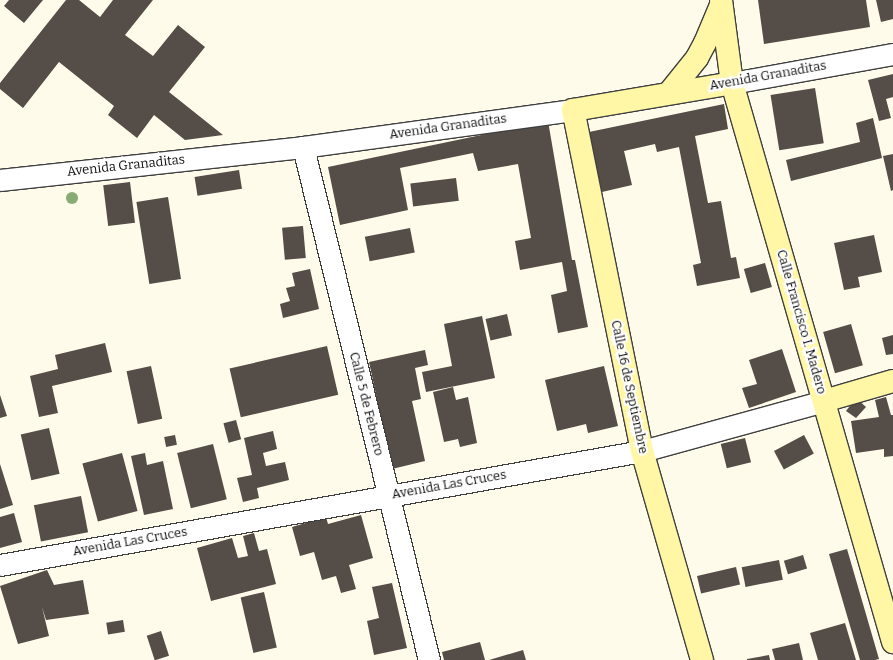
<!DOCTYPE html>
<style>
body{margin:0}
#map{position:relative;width:893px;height:660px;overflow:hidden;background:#fffbeb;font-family:Bitter,serif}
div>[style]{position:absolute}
.building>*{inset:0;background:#554d47;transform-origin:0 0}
.roads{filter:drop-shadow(1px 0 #3f3f3f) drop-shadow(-1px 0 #3f3f3f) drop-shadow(0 1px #3f3f3f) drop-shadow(0 -1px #3f3f3f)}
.street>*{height:21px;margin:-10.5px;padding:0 10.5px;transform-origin:10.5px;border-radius:10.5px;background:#fff}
.secondary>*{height:22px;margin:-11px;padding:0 11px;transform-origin:11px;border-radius:11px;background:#fff7a6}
.trees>*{width:12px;height:12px;margin:-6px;border-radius:50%;background:#88ab76}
span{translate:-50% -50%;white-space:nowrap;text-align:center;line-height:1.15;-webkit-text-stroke:4px #fff;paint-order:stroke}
.street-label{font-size:13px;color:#0c0c0c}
</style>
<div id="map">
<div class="building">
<i style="clip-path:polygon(9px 0,43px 0,24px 23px,4px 6px)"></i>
<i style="clip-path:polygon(66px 0,79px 0,100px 17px,113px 0,153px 0,125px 35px,153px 56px,178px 25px,205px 47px,169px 92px,223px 135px,185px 140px,154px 115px,137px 138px,108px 115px,114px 106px,59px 62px,23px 108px,0 89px,0 83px)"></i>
<i style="clip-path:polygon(758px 0,866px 0,870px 27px,764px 44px)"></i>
<i style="clip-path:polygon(876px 0,893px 0,893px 19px,881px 22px)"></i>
<i style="clip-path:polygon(893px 74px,893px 97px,886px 99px,891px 118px,879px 121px,868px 80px)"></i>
<i style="left:815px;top:88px;width:56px;height:45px;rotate:81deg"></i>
<i style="clip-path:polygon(724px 104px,728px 129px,695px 136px,708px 203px,721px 201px,731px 258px,736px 257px,740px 278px,697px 286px,693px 265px,701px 263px,679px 147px,657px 152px,655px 144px,624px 151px,632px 185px,602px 192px,589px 132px)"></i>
<i style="clip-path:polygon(873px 118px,882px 158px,791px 181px,786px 160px,860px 142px,856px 123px)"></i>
<i style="clip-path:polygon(548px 121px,572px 260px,575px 260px,588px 327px,558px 333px,551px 295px,567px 291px,562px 262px,520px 270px,515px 241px,531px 238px,518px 164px,478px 171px,473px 153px,400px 168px,408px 210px,340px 225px,328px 167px)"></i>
<i style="clip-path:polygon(893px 154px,893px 190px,891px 191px,883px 156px)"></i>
<i style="left:239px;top:170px;width:19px;height:45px;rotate:81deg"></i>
<i style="left:456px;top:178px;width:23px;height:46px;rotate:83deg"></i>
<i style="left:130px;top:182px;width:41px;height:27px;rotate:83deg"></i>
<i style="left:168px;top:197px;width:83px;height:32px;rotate:81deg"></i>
<i style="left:303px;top:226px;width:32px;height:21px;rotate:85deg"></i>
<i style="left:410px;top:228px;width:25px;height:46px;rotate:79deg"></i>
<i style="clip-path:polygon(874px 235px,882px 272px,858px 277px,860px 287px,844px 290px,834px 243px)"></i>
<i style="left:765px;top:263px;width:25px;height:22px;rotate:74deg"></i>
<i style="clip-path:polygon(310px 269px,319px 309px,283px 318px,280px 304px,290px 301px,286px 288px,295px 286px,292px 273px)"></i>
<i style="left:507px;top:314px;width:22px;height:22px;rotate:77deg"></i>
<i style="clip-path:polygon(482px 316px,495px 378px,426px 392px,422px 372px,452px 366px,444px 324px)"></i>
<i style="left:851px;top:324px;width:43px;height:29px;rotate:74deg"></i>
<i style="clip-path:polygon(893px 335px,893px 354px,886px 355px,882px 338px)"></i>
<i style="clip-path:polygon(105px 343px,112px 372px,52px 386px,58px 413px,39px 417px,30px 376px,58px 369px,55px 355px)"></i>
<i style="left:327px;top:346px;width:50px;height:100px;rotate:77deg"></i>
<i style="clip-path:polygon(782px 349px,796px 392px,749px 408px,742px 388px,757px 384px,749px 360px)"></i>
<i style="clip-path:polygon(425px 350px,428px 365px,415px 368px,421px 399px,412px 401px,425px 461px,392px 469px,369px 362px)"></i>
<i style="left:151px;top:366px;width:54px;height:25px;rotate:78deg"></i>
<i style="clip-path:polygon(604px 366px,618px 426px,588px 433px,586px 424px,557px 431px,545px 380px)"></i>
<i style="clip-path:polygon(453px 387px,456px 400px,468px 397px,477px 443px,460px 447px,458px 439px,444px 442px,433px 392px)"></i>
<i style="clip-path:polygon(0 395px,7px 416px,0 418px)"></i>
<i style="clip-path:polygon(886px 397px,891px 415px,893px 415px,893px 456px,884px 457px,884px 449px,856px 453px,851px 421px,879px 417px,875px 400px)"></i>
<i style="clip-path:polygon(856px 398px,866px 407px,856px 418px,846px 411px)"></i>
<i style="left:236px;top:420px;width:20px;height:13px;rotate:75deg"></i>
<i style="left:49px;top:428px;width:47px;height:29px;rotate:77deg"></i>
<i style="clip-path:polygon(273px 431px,277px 449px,263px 453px,266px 466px,285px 462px,289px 480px,257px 488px,259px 498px,243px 502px,237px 478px,252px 475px,244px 438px)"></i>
<i style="left:175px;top:435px;width:10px;height:11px;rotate:79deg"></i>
<i style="left:804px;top:435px;width:21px;height:34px;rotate:62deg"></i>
<i style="left:745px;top:438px;width:25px;height:25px;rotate:76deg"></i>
<i style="left:213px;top:444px;width:57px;height:37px;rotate:76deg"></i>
<i style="left:122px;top:453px;width:60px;height:41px;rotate:75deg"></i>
<i style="clip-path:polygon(145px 453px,147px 465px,163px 461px,173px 509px,144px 515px,131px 456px)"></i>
<i style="clip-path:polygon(0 464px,13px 505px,0 509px)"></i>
<i style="left:81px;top:496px;width:37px;height:48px;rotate:79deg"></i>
<i style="clip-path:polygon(14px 513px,22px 542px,0 548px,0 517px)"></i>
<i style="clip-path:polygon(361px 515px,373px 558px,349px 565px,356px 589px,341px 593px,336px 576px,322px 580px,314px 552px,300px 556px,292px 527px,326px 517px,328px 524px)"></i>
<i style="clip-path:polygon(254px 533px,259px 551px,267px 549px,276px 584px,211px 601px,197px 548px,232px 538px,238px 558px,248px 556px,243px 536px)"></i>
<i style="clip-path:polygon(847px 549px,879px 659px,875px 660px,860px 660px,829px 554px)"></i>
<i style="left:803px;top:555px;width:14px;height:20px;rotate:73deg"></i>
<i style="left:779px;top:560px;width:20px;height:38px;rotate:79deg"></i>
<i style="left:736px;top:567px;width:18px;height:40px;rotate:77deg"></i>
<i style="clip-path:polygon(47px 570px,54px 585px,83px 580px,89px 614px,46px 620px,42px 607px,49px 636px,18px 644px,0 586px)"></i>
<i style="clip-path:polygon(392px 583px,407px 648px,374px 655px,367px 621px,379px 618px,372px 587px)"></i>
<i style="left:264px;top:592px;width:57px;height:24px;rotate:77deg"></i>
<i style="left:123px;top:620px;width:12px;height:17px;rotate:81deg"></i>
<i style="clip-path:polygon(845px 623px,856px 660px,818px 660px,810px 633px)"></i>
<i style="left:161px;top:631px;width:26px;height:15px;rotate:72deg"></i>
<i style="clip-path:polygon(480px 642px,485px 660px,444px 660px,442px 652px)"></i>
<i style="clip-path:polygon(799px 643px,803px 660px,775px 660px,772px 649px)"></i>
<i style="clip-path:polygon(523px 650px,526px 660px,489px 660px)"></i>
<i style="clip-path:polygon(769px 655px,770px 660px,747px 660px,747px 659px)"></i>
</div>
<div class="roads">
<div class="street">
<i style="left:732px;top:83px;width:164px;rotate:-10.2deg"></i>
<i style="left:303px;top:147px;width:528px;rotate:76.2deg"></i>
<i style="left:0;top:180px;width:305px;rotate:-6.2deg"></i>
<i style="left:303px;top:147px;width:273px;rotate:-7.8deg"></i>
<i style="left:0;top:565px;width:652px;rotate:-10.07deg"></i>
<i style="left:642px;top:451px;width:189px;rotate:-15.4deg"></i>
</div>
<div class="secondary">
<i style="left:721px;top:0;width:84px;rotate:82.5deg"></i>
<i style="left:732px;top:83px;width:582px;rotate:73.93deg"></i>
<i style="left:669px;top:93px;width:45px;rotate:-51.3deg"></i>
<i style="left:697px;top:58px;width:17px;rotate:-62deg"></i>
<i style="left:705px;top:43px;width:41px;rotate:-67.2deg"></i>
<i style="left:824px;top:401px;width:72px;rotate:-16.2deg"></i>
<i style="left:702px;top:660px;width:217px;rotate:-106deg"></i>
<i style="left:642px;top:451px;width:348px;rotate:-101.4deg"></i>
<i style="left:573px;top:110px;width:161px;rotate:-9.6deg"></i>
</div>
</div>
<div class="trees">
<i style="left:72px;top:198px"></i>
</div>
<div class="street-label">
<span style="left:768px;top:76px;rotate:-10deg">Avenida Granaditas</span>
<span style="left:448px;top:127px;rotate:-8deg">Avenida Granaditas</span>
<span style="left:126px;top:166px;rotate:-6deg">Avenida Granaditas</span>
<span style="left:801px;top:322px;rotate:74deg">Calle Francisco I. Madero</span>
<span style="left:629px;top:387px;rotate:78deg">Calle 16 de Septiembre</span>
<span style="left:366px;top:404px;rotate:76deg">Calle 5 de Febrero</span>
<span style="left:449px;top:485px;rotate:-10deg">Avenida Las Cruces</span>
<span style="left:130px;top:542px;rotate:-10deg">Avenida Las Cruces</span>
</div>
</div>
